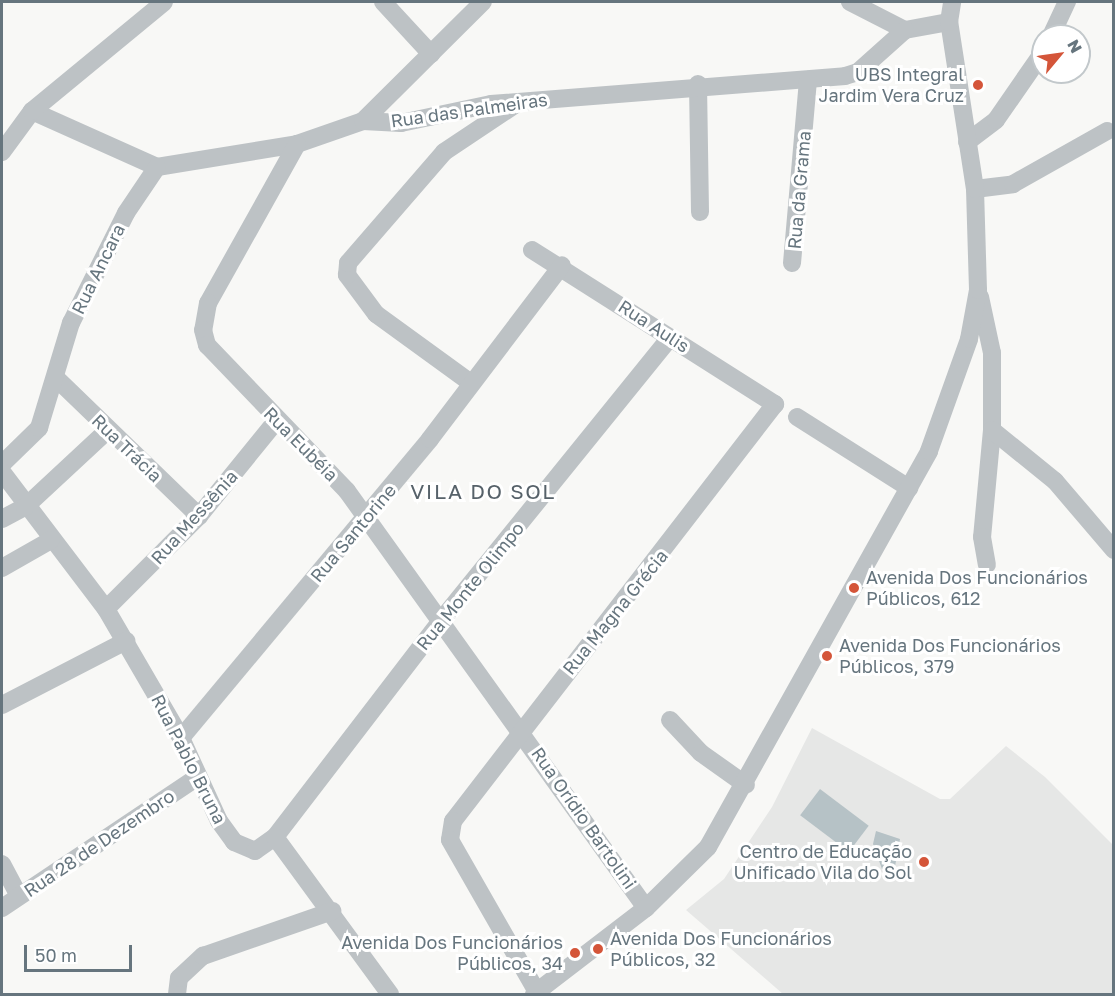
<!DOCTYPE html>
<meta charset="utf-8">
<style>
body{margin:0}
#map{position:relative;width:1115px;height:996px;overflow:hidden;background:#f8f8f6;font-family:"Golos Text",sans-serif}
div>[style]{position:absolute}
.built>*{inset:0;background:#e6e7e6}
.water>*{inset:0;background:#b6c2c6;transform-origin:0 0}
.minor>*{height:18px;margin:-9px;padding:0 9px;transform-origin:9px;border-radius:9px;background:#bdc2c5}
.dots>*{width:16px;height:16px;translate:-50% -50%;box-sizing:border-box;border:3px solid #fff;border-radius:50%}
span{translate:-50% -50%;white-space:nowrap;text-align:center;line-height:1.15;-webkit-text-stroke:6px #fff;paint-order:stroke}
.poi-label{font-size:18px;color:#66757e}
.right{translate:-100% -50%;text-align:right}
.left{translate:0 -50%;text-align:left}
.street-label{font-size:18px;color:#66757e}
.quarter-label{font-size:21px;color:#57626a;letter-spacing:1.5px}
.frame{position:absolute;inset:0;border:3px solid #66757e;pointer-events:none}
.north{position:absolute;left:1031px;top:24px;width:60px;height:60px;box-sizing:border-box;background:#fff;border:2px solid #c2c8cb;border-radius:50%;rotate:61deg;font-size:16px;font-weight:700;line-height:24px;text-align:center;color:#66757e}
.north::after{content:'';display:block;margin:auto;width:21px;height:27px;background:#d45539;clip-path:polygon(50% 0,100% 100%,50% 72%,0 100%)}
.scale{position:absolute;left:24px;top:945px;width:108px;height:27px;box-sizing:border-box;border:3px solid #66757e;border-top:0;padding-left:8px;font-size:18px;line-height:21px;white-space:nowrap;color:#66757e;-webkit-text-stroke:4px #fff;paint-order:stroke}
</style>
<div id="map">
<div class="built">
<i style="clip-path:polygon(812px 728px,940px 799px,950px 799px,1006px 746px,1045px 777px,1113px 845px,1113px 994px,783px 994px,686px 910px,724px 879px,772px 807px)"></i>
</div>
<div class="water">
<i style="left:820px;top:789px;width:61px;height:33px;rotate:37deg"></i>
<i style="clip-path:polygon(876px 831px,900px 839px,894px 872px,882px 869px,873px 844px)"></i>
</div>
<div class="minor">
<i style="left:383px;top:2px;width:71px;rotate:47.3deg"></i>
<i style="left:850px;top:2px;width:62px;rotate:27deg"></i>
<i style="left:905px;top:30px;width:45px;rotate:-10.3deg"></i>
<i style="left:1051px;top:36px;width:38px;rotate:-65deg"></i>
<i style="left:698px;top:84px;width:128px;rotate:89.1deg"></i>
<i style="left:32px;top:111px;width:137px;rotate:24.1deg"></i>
<i style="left:157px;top:167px;width:142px;rotate:-9.3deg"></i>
<i style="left:297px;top:144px;width:70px;rotate:-19.2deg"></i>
<i style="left:363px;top:121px;width:38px;rotate:3deg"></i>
<i style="left:401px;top:123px;width:92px;rotate:-11.9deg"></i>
<i style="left:491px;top:104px;width:355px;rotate:-4.5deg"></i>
<i style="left:845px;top:76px;width:14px;rotate:-17deg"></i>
<i style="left:858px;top:72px;width:63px;rotate:-41.8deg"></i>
<i style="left:363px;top:121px;width:169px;rotate:-44.8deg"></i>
<i style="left:967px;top:142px;width:36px;rotate:-37deg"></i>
<i style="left:996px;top:120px;width:83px;rotate:-55.3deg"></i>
<i style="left:297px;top:144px;width:182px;rotate:119.2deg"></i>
<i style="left:208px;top:303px;width:27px;rotate:100deg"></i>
<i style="left:203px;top:330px;width:16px;rotate:75deg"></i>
<i style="left:207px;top:345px;width:202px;rotate:46.2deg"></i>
<i style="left:347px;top:491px;width:513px;rotate:54.36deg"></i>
<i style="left:2px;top:152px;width:51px;rotate:-53.8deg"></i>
<i style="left:32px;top:111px;width:171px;rotate:-39.5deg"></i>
<i style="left:975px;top:189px;width:38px;rotate:-7deg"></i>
<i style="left:1013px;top:184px;width:108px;rotate:-29.4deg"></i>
<i style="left:532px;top:250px;width:288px;rotate:32.4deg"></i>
<i style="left:775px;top:404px;width:527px;rotate:127.67deg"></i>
<i style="left:453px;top:821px;width:19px;rotate:99deg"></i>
<i style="left:450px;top:840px;width:175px;rotate:60.2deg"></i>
<i style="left:792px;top:263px;width:184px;rotate:-85deg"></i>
<i style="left:980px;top:297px;width:57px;rotate:77.9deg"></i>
<i style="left:992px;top:353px;width:77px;rotate:90deg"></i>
<i style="left:992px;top:430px;width:107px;rotate:95.3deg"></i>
<i style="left:982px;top:537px;width:28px;rotate:80deg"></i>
<i style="left:56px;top:378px;width:199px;rotate:44deg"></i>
<i style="left:471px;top:383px;width:117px;rotate:-144deg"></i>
<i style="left:376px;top:314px;width:49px;rotate:-126.6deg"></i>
<i style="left:347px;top:275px;width:12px;rotate:-85deg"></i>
<i style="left:348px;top:263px;width:147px;rotate:-49.1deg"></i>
<i style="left:444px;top:152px;width:87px;rotate:-33.7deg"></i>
<i style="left:797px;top:417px;width:133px;rotate:32.4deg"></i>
<i style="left:992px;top:430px;width:81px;rotate:39deg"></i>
<i style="left:1055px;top:481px;width:91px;rotate:49.5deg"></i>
<i style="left:2px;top:464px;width:52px;rotate:-44.2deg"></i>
<i style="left:39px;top:428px;width:110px;rotate:-73.1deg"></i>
<i style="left:71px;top:323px;width:123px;rotate:-63.4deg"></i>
<i style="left:126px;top:213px;width:55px;rotate:-56deg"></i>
<i style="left:2px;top:472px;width:172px;rotate:52.8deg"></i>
<i style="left:106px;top:609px;width:149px;rotate:59.8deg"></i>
<i style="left:181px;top:738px;width:91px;rotate:65.4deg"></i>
<i style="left:219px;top:821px;width:26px;rotate:54deg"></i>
<i style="left:234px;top:842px;width:23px;rotate:23deg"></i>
<i style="left:255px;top:851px;width:24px;rotate:-35deg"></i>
<i style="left:275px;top:837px;width:270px;rotate:-52.5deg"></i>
<i style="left:439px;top:623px;width:367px;rotate:-51deg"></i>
<i style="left:2px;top:519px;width:26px;rotate:-28deg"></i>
<i style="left:25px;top:507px;width:113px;rotate:-42.9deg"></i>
<i style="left:2px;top:568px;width:56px;rotate:-29.7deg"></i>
<i style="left:106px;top:609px;width:132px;rotate:-45deg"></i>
<i style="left:199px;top:516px;width:124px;rotate:-50.9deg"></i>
<i style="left:2px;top:705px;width:140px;rotate:-27.3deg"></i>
<i style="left:670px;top:720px;width:45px;rotate:46.8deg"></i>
<i style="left:701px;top:753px;width:55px;rotate:35.4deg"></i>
<i style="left:181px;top:738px;width:389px;rotate:-50.2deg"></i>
<i style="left:430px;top:439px;width:218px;rotate:-52.8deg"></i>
<i style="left:275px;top:837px;width:195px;rotate:53.8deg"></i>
<i style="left:2px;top:864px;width:36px;rotate:62deg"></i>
<i style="left:2px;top:908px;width:234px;rotate:-33.8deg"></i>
<i style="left:177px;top:994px;width:16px;rotate:-83deg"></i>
<i style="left:179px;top:978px;width:33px;rotate:-43deg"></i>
<i style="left:203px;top:956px;width:137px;rotate:-19.2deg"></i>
<i style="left:534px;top:994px;width:141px;rotate:-37.5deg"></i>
<i style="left:646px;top:908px;width:87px;rotate:-44.5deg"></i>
<i style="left:708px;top:847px;width:453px;rotate:-60.8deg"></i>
<i style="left:929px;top:451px;width:119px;rotate:-70.3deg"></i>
<i style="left:969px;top:339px;width:50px;rotate:-79.6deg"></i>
<i style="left:978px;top:290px;width:101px;rotate:-91.7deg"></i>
<i style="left:975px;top:189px;width:169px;rotate:-98.8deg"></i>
<i style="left:949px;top:22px;width:20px;rotate:-81deg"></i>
</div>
<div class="dots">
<i style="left:978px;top:85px;background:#d45539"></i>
<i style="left:854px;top:588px;background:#d45539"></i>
<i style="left:827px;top:656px;background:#d45539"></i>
<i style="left:924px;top:862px;background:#d45539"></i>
<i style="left:598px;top:949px;background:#d45539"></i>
<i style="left:575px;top:953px;background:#d45539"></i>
</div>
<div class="poi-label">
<span class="right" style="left:964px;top:85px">UBS Integral<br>Jardim Vera Cruz</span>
<span class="left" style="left:866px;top:588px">Avenida Dos Funcionários<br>Públicos, 612</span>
<span class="left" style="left:839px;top:656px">Avenida Dos Funcionários<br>Públicos, 379</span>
<span class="right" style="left:912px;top:862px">Centro de Educação<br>Unificado Vila do Sol</span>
<span class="left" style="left:610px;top:949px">Avenida Dos Funcionários<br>Públicos, 32</span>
<span class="right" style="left:563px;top:953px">Avenida Dos Funcionários<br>Públicos, 34</span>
</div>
<div class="street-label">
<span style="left:469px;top:110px;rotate:-8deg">Rua das Palmeiras</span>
<span style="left:799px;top:190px;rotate:-85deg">Rua da Grama</span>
<span style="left:98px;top:269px;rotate:-64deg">Rua Ancara</span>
<span style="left:654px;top:326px;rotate:33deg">Rua Aulis</span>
<span style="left:301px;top:444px;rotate:45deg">Rua Eubéia</span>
<span style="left:127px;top:448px;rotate:44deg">Rua Trácia</span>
<span style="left:194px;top:517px;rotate:-48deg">Rua Messênia</span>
<span style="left:353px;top:533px;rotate:-50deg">Rua Santorine</span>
<span style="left:470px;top:586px;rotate:-51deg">Rua Monte Olimpo</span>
<span style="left:615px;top:612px;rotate:-51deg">Rua Magna Grécia</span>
<span style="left:189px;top:759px;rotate:63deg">Rua Pablo Bruna</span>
<span style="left:584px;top:818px;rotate:55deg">Rua Orídio Bartolini</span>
<span style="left:99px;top:843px;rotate:-34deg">Rua 28 de Dezembro</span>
</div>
<div class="quarter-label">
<span style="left:483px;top:491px">VILA DO SOL</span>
</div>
<div class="frame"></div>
<div class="north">N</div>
<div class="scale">50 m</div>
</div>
